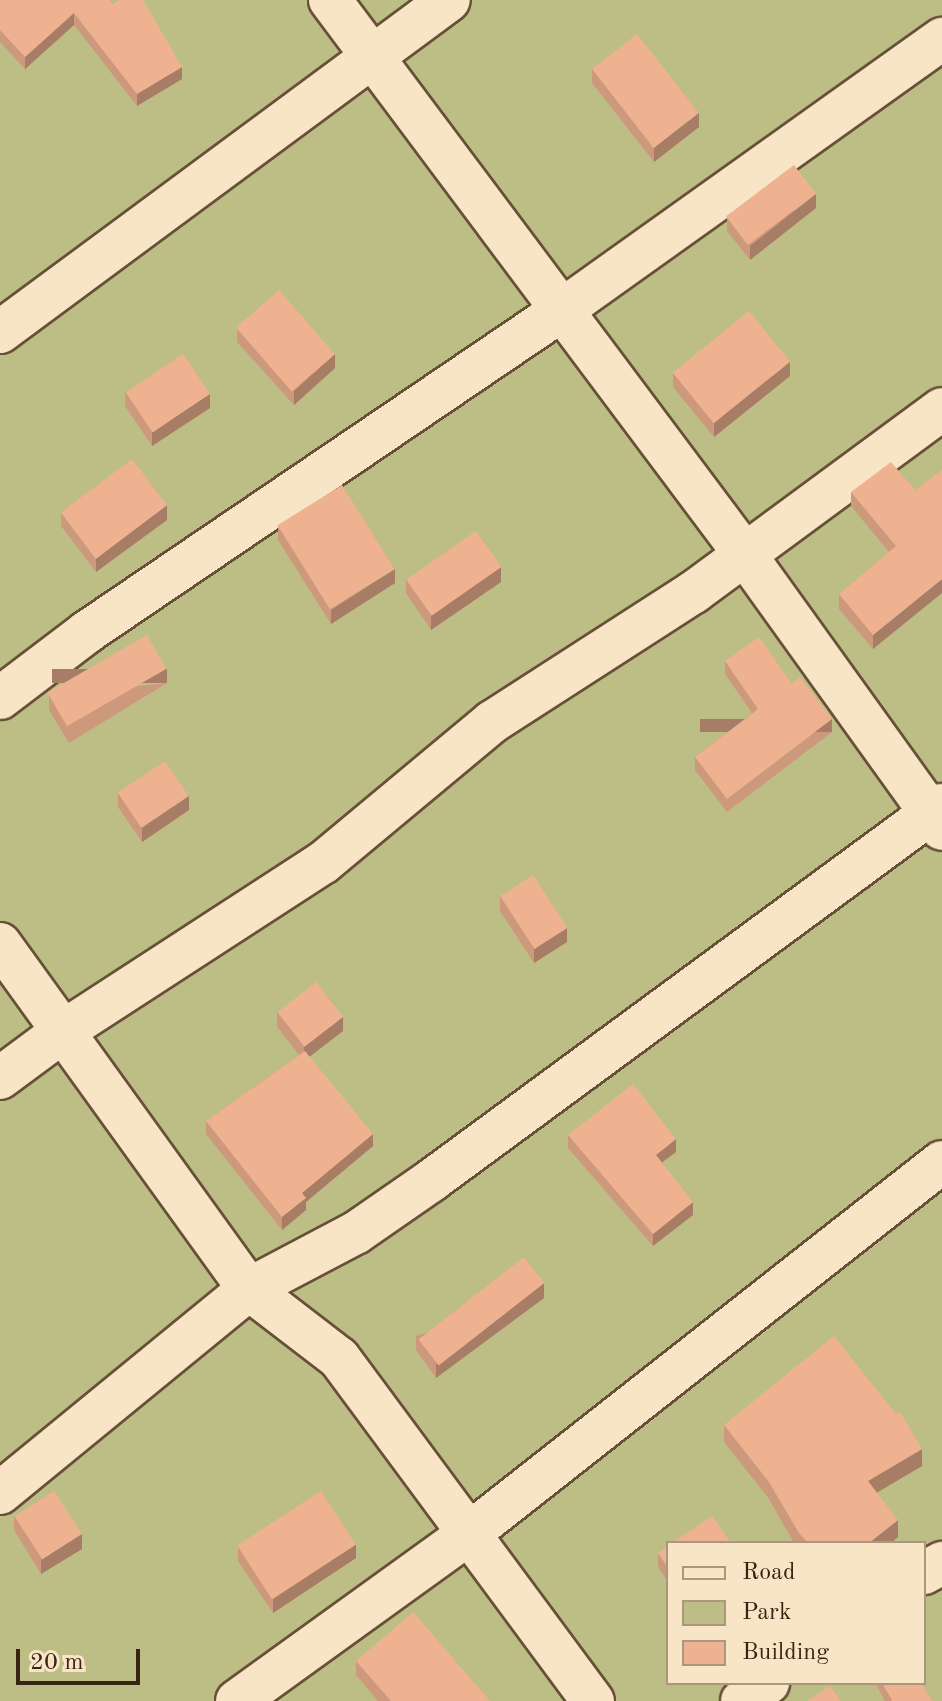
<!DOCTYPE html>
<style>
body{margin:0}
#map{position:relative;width:942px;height:1701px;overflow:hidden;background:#f5d7a8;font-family:"Old Standard TT",serif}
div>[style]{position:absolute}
.green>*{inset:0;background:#bdbe86}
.roads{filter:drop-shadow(2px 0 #685038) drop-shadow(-2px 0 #685038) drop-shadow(0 2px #685038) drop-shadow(0 -2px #685038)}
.minor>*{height:42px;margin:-21px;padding:0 21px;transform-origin:21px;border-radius:21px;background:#f8e5c6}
.wall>*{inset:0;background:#cd997d}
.shaded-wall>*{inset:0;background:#a77d66;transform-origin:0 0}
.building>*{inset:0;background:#eeb291;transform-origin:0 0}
span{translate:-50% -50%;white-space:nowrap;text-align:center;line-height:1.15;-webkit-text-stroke:6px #f8e5c6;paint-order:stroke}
.legend{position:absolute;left:666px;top:1541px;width:260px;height:144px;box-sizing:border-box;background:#f8e5c6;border:2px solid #ac977e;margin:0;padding:10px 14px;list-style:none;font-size:24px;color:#392313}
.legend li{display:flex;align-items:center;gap:16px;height:40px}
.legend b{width:40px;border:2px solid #ac977e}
.scale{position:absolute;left:16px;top:1649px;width:124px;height:36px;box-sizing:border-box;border:4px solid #392313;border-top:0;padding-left:10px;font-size:24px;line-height:28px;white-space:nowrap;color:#392313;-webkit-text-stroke:6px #f8e5c6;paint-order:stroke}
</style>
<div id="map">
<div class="green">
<i style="clip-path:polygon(evenodd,0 0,942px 0,942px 1701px,0 1701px,0 0,668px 1543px,924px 1543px,924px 1683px,668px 1683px,668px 1543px)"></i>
</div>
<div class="roads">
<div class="minor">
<i style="left:330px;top:0;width:694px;rotate:53.2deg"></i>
<i style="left:746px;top:556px;width:336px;rotate:54.3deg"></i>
<i style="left:0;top:332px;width:558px;rotate:-36.48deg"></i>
<i style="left:0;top:698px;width:109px;rotate:-37.2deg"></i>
<i style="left:87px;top:632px;width:574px;rotate:-34.13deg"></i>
<i style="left:562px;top:310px;width:467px;rotate:-35.5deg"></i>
<i style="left:0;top:944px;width:425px;rotate:54.2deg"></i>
<i style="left:249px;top:1289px;width:113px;rotate:37.5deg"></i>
<i style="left:339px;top:1358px;width:427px;rotate:53.5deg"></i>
<i style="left:0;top:1078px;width:77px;rotate:-36.6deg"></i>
<i style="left:62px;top:1032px;width:312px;rotate:-33deg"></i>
<i style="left:324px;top:862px;width:219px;rotate:-39.8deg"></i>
<i style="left:492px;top:722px;width:240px;rotate:-32.8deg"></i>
<i style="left:694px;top:592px;width:308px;rotate:-36.4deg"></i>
<i style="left:0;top:1493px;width:322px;rotate:-39.3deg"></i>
<i style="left:249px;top:1289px;width:122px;rotate:-27.8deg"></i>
<i style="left:357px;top:1232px;width:91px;rotate:-34.7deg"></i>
<i style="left:432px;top:1180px;width:633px;rotate:-36.33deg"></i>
<i style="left:924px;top:1573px;width:21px;rotate:-29deg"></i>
<i style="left:237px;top:1701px;width:282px;rotate:-35.8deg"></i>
<i style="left:466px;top:1536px;width:605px;rotate:-38.16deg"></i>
<i style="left:742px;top:1701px;width:32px;rotate:-35deg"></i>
</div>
</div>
<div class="wall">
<i style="clip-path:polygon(0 0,110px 0,182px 79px,137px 106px,74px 25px,25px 69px,0 42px)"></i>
<i style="clip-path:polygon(592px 69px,699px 127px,654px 162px,592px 83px)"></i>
<i style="clip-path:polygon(816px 208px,750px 260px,727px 231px,727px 217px)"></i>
<i style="clip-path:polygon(237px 328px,335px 368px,294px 405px,237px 342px)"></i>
<i style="clip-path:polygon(673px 373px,790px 376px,714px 437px,673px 387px)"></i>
<i style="clip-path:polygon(125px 392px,210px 408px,152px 446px,125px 406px)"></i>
<i style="clip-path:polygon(915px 490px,873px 649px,839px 609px,839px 594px,889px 552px,851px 506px,851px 492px)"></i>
<i style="clip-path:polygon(61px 512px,167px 520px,96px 572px,61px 526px)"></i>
<i style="clip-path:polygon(278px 526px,395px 583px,331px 624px,278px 540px)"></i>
<i style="clip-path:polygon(406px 579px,501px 582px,431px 630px,406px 593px)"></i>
<i style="clip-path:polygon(725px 661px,792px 684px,832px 732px,727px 812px,695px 770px,695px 757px,752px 713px,725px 674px)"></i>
<i style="clip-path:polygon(167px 683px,69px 743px,49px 710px,49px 696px)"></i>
<i style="clip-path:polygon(118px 793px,189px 810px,142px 842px,118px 807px)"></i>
<i style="clip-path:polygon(500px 896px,567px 942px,534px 963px,500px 911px)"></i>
<i style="clip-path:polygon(277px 1012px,343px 1031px,309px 1057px,373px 1146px,306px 1202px,306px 1210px,282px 1230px,206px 1134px,206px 1121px,299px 1055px,277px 1027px)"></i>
<i style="clip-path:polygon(568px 1135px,676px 1152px,662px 1162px,693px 1215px,653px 1246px,568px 1148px)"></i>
<i style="clip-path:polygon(544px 1298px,436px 1378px,416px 1350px,416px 1336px)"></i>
<i style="clip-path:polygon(724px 1425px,922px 1466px,877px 1492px,898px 1537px,891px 1543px,794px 1543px,769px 1499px,724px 1442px)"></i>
<i style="clip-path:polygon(14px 1516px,82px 1549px,41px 1574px,14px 1530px)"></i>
<i style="clip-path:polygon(238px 1546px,356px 1558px,273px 1613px,238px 1561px)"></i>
<i style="clip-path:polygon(668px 1546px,668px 1582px,658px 1567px,658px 1553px)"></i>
<i style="clip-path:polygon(356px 1661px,490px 1701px,378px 1701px,356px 1675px)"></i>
<i style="clip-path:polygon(875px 1683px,921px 1683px,933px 1701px,885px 1701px)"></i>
</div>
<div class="shaded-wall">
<i style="clip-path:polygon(74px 13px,74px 25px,25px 69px,25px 57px)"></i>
<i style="clip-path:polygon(182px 67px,182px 79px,137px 106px,137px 94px)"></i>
<i style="clip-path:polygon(699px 113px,699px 127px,654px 162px,654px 148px)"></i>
<i style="clip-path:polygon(816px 194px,816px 208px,750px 260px,750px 246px)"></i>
<i style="clip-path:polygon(335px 354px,335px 368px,294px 405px,294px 391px)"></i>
<i style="clip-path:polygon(790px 362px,790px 376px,714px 437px,714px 423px)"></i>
<i style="clip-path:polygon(210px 394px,210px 408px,152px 446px,152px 432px)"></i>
<i style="clip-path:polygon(167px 505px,167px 520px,96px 572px,96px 558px)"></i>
<i style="clip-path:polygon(501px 567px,501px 582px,431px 630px,431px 615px)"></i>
<i style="clip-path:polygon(395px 569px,395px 583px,331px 624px,331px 610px)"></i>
<i style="clip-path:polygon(942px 579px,942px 593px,873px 649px,873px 635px)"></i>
<i style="left:167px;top:669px;width:14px;height:115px;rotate:90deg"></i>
<i style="left:832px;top:719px;width:13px;height:132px;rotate:90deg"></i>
<i style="clip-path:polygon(189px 796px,189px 810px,142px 842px,142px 828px)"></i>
<i style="clip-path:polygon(567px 928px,567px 942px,534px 963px,534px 949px)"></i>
<i style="clip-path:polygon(343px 1017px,343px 1031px,304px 1061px,304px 1047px)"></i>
<i style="clip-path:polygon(373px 1134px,373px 1146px,306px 1202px,306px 1210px,282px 1230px,282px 1217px,302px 1193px)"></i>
<i style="clip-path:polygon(676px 1139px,676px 1152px,656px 1167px,656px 1155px)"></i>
<i style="clip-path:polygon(693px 1202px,693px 1215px,653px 1246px,653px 1234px)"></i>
<i style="clip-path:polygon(544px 1283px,544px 1298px,436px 1378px,436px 1364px)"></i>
<i style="clip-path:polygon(922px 1449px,922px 1466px,868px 1498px,868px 1481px)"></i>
<i style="clip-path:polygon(898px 1520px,898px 1537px,891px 1543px,869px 1543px)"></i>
<i style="clip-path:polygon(82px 1534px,82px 1549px,41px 1574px,41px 1560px)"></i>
<i style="clip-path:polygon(356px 1544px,356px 1558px,273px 1613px,273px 1599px)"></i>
</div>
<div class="building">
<i style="clip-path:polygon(0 0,110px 0,113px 4px,119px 0,143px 0,182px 67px,137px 94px,74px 13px,25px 57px,0 30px)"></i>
<i style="left:637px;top:34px;width:100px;height:57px;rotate:52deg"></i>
<i style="left:794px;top:165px;width:36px;height:85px;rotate:53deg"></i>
<i style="left:279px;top:290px;width:85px;height:57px;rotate:49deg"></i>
<i style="left:749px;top:311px;width:65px;height:98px;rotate:51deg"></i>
<i style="left:183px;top:354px;width:48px;height:69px;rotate:56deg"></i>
<i style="left:132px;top:459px;width:58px;height:89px;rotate:53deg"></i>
<i style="clip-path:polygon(891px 462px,915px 490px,942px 470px,942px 579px,873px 635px,839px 594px,896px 546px,851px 492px)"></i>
<i style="left:342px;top:485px;width:99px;height:76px;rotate:58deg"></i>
<i style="left:476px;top:531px;width:44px;height:85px;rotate:55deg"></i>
<i style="left:147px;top:635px;width:39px;height:115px;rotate:60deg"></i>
<i style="clip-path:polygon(759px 637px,792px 684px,800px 677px,832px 719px,727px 799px,695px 757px,758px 709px,725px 661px)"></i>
<i style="left:165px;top:761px;width:42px;height:57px;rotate:56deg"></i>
<i style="left:533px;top:875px;width:63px;height:39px;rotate:57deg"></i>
<i style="left:316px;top:982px;width:44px;height:49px;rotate:52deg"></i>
<i style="clip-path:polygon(305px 1051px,373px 1134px,302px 1193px,306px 1198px,282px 1217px,206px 1121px)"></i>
<i style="clip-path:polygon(633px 1084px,676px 1139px,656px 1155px,693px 1202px,653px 1234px,568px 1135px)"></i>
<i style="left:524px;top:1257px;width:33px;height:134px;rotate:52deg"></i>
<i style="clip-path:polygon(834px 1336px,896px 1414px,900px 1412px,922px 1449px,868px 1481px,898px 1520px,869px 1543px,808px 1543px,799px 1533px,769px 1482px,724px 1425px)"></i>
<i style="left:54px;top:1491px;width:51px;height:47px;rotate:57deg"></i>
<i style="left:321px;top:1491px;width:64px;height:100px;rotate:57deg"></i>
<i style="clip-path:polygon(712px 1516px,731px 1543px,672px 1543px)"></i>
<i style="clip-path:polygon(668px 1546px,668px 1568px,658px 1553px)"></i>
<i style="clip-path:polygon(413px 1612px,490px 1701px,391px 1701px,356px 1661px)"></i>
<i style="clip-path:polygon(882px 1683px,921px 1683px,933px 1701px,890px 1701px,892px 1700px)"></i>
<i style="clip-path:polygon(830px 1686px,841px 1701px,807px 1701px)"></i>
</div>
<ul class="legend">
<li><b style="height:10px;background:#f8e5c6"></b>Road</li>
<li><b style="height:22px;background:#bdbe86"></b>Park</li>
<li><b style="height:22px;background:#eeb291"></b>Building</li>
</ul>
<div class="scale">20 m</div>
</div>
